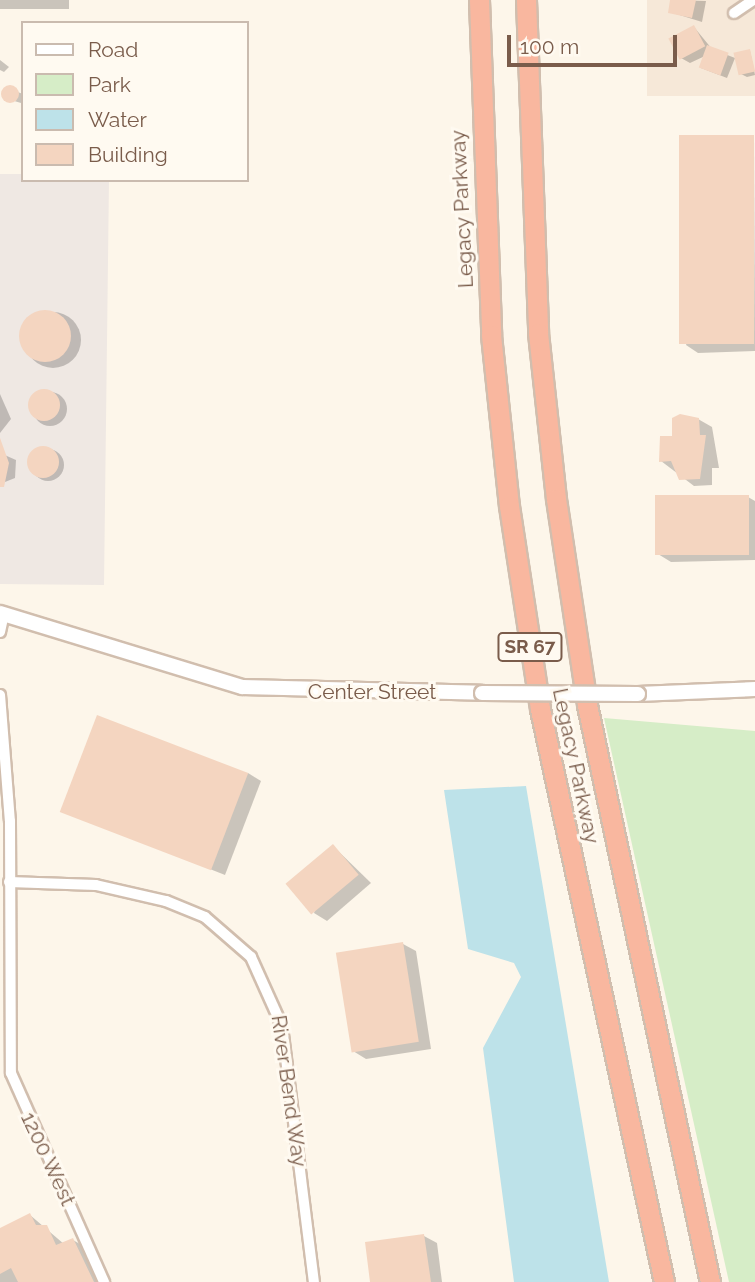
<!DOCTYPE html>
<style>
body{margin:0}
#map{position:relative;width:755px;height:1282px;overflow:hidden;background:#fdf6ea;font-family:Raleway,sans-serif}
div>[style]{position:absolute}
.residential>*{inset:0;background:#f6e8d8;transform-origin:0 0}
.industrial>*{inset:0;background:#efe8e3}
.green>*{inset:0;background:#d6edc7}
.water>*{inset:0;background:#bde2e9}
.shadow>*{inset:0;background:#0003;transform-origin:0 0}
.round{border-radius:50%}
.building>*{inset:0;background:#f4d5c0;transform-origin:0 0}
.roads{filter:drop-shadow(2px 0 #d1beae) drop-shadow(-2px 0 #d1beae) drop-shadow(0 2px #d1beae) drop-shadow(0 -2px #d1beae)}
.minor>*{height:10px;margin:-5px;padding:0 5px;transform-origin:5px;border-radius:5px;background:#fff}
.tertiary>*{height:14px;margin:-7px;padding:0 7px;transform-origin:7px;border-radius:7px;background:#fff}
.motorway>*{height:19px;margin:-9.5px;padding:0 9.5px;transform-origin:9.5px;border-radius:9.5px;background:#f9b79f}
.bridges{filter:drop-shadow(2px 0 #d1beae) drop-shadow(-2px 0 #d1beae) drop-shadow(0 2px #d1beae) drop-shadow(0 -2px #d1beae)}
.tertiary-bridge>*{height:14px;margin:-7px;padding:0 7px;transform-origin:7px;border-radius:7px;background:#fff}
span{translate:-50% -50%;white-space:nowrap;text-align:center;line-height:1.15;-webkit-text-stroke:6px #fffaf1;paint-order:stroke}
.shield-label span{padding:2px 5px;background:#fffaf1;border:2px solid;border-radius:5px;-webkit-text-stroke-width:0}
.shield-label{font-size:19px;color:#7a5c4b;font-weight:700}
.street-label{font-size:21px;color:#7a5c4b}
.legend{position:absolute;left:21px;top:21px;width:228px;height:161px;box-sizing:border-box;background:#fffaf1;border:2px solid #cabbaf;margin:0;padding:9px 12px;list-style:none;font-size:21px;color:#7a5c4b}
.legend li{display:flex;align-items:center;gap:14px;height:35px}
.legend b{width:35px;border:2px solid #cabbaf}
.scale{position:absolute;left:507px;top:35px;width:170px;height:32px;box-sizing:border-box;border:4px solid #7a5c4b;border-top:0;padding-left:9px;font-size:21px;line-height:24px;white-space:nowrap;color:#7a5c4b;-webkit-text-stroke:5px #fffaf1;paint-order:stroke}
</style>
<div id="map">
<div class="residential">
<i style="left:647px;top:0;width:108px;height:96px"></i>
</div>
<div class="industrial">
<i style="clip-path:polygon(0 174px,23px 174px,23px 180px,109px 180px,104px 585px,0 584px)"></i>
</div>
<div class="green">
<i style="clip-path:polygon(604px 718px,755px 731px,755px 1282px,729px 1282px)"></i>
</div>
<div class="water">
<i style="clip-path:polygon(526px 786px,609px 1282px,514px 1282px,483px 1048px,521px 977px,514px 963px,468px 949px,444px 790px)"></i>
</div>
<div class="shadow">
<i style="left:0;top:0;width:69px;height:9px"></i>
<i style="clip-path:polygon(672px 0,706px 1px,702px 22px,670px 12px)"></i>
<i style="clip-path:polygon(694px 27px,712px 49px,735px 58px,727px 78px,701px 68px,705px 56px,690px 63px,681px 58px)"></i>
<i style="clip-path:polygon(750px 51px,755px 75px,747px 77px,741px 74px)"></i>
<i style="clip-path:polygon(0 60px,9px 67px,4px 72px,0 70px)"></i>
<i style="clip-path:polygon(7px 88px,23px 94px,21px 103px,4px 98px)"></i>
<i style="clip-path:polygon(754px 136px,755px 351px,698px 353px,686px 345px)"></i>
<i class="round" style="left:25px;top:312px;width:56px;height:56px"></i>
<i class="round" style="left:33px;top:392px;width:34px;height:34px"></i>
<i style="clip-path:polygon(0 394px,11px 419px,0 433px)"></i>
<i style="clip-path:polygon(698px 419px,712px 427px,719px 468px,712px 468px,712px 485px,694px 486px,661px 461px,674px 437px)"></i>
<i class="round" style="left:32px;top:449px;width:32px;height:32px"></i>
<i style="clip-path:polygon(0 453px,16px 460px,15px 478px,0 484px)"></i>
<i style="clip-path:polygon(748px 497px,755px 501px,755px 560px,671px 562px,658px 554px)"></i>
<i style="clip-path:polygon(248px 773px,261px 781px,225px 875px,63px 811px)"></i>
<i style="clip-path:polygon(333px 846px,371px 883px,327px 921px,314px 913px)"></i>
<i style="clip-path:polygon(403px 944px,416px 951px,431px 1049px,366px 1059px,353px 1051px)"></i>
<i style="clip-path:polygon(30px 1215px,64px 1244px,73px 1240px,85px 1247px,102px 1282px,0 1282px,0 1233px)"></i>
<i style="clip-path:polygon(424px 1236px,437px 1243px,442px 1282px,372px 1282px)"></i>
</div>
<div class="building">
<i style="clip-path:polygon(670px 0,696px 0,692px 18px,668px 13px)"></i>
<i style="left:694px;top:25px;width:24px;height:29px;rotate:62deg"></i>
<i style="left:707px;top:45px;width:23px;height:24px;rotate:20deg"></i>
<i style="left:750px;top:49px;width:23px;height:17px;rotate:77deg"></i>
<i class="round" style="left:1px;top:85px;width:18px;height:18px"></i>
<i style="left:754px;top:135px;width:209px;height:75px;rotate:90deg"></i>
<i class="round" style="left:19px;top:310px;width:52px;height:52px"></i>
<i class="round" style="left:28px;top:389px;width:32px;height:32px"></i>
<i style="clip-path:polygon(680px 414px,699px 418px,700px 435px,706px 435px,700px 479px,679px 480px,671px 461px,659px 462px,660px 436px,672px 436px,672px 418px)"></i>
<i style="clip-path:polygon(0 438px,9px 463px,4px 487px,0 487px)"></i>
<i class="round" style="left:27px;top:446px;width:32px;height:32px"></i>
<i style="left:655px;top:495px;width:94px;height:60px"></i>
<i style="left:97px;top:715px;width:162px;height:104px;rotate:21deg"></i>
<i style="left:333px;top:844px;width:40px;height:62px;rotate:50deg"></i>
<i style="left:403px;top:942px;width:101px;height:68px;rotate:81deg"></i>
<i style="clip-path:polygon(30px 1213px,36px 1225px,47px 1225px,56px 1245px,73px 1238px,94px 1282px,18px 1282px,11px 1268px,0 1274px,0 1228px)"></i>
<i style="clip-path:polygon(424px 1234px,431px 1282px,370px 1282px,365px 1242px)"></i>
</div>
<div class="roads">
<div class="minor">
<i style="left:734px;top:13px;width:23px;rotate:-34deg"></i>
<i style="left:0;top:632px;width:19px;rotate:-78deg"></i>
<i style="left:0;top:695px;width:126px;rotate:85.5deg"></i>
<i style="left:10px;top:821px;width:252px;rotate:89.8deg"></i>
<i style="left:11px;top:1073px;width:229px;rotate:66deg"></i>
<i style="left:9px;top:882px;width:87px;rotate:2deg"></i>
<i style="left:96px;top:885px;width:72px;rotate:12.9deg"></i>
<i style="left:166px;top:901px;width:42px;rotate:22.3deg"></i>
<i style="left:205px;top:917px;width:61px;rotate:41deg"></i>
<i style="left:251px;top:957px;width:76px;rotate:65.8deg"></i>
<i style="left:282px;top:1026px;width:258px;rotate:82.9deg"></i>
</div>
<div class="tertiary">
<i style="left:0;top:613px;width:253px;rotate:17deg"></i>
<i style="left:242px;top:687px;width:240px;rotate:1.4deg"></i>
<i style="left:638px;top:694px;width:117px;rotate:-2.4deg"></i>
</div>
<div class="motorway">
<i style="left:479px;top:0;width:335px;rotate:87.9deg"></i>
<i style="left:491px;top:335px;width:172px;rotate:84deg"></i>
<i style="left:509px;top:506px;width:205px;rotate:81.3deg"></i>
<i style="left:540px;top:709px;width:586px;rotate:77.79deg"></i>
<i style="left:526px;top:0;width:333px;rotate:87.9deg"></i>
<i style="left:538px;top:333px;width:167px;rotate:83.8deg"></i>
<i style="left:556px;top:499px;width:208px;rotate:81.4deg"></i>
<i style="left:587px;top:705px;width:590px;rotate:77.97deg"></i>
</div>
</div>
<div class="bridges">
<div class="tertiary-bridge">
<i style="left:482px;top:693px;width:156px;rotate:0.4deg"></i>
</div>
</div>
<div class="shield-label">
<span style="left:530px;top:647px">SR 67</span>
</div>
<div class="street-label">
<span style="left:462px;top:209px;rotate:-93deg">Legacy Parkway</span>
<span style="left:372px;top:692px">Center Street</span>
<span style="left:576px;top:766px;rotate:78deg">Legacy Parkway</span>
<span style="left:289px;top:1091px;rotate:82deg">River Bend Way</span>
<span style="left:48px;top:1159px;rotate:65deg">1200 West</span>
</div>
<ul class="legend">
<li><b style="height:9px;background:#fff"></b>Road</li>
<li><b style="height:19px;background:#d6edc7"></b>Park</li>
<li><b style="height:19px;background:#bde2e9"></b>Water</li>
<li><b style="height:19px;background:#f4d5c0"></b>Building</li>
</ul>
<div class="scale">100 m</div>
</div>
